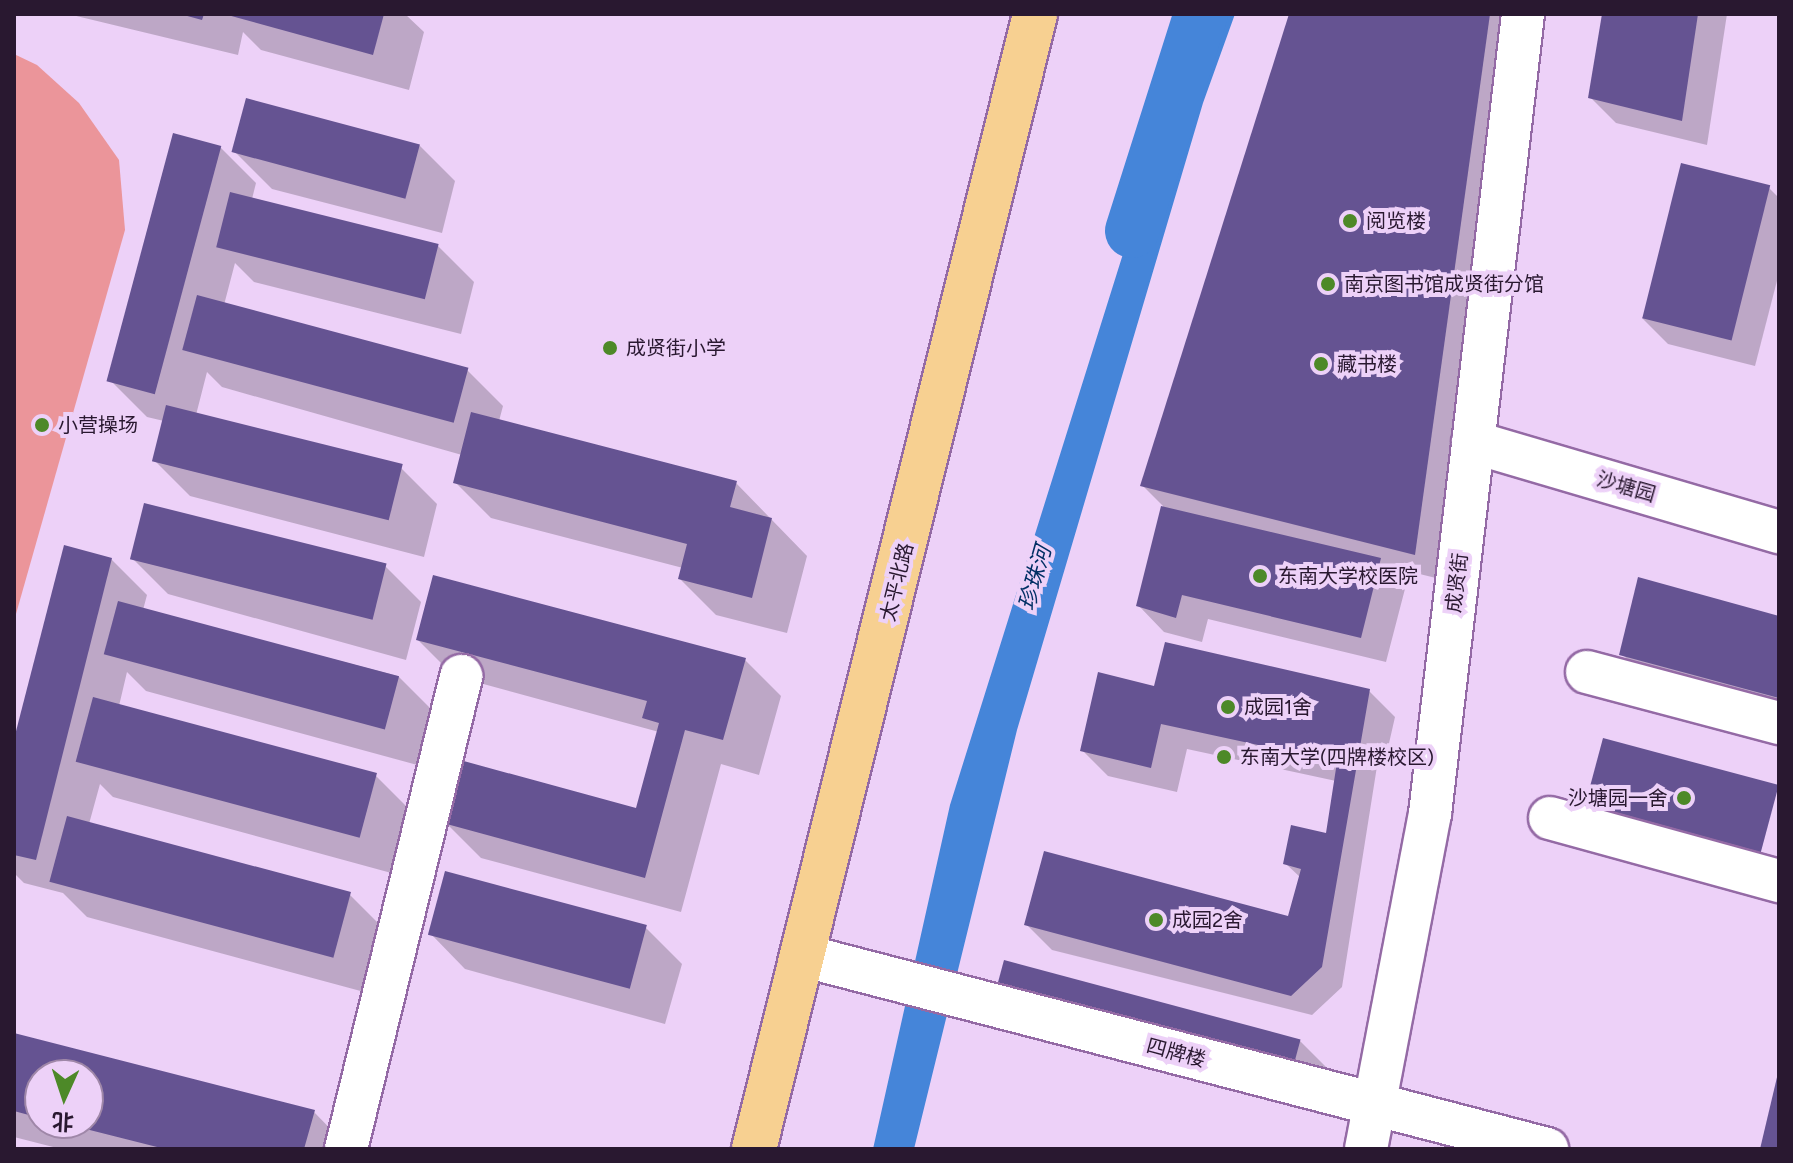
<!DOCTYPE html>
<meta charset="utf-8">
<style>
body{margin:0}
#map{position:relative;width:1793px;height:1163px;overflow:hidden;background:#edd1f8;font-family:Figtree,"Noto Sans SC",sans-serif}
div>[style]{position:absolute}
.green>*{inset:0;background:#eb959a}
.water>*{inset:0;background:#4585d9}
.shadow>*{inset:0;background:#0003}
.river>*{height:54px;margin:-27px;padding:0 27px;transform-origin:27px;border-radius:27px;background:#4585d9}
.building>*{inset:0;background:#655392;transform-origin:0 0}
.roads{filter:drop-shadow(2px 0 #946aa5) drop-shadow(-2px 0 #946aa5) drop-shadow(0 2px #946aa5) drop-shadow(0 -2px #946aa5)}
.minor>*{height:42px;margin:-21px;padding:0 21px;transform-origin:21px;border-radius:21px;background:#fff}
.major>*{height:44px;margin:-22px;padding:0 22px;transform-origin:22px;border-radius:22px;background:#f7d091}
.dots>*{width:22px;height:22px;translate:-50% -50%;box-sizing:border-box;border:4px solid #edd1f8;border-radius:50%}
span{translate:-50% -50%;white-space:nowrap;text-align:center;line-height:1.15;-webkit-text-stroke:8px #edd1f8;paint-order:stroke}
.poi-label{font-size:20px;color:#291830}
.left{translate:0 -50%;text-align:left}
.right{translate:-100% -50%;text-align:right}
.street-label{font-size:20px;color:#291830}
.water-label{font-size:22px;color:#012f64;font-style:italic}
.frame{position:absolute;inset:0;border:16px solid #291830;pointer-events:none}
.north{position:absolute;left:24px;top:1059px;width:80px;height:80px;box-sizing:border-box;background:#edd1f8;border:2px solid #9f87a8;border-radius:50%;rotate:183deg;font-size:22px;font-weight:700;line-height:32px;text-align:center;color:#291830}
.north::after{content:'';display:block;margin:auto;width:28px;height:36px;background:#4d8928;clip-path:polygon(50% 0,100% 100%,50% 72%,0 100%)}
</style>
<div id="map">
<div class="green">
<i style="clip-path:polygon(14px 54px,37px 65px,79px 103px,119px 160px,125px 230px,14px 621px)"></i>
</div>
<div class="water">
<i style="clip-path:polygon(1205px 14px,1235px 14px,1203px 103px,1017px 730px,914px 1149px,873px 1149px,950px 805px,1160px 136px)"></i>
</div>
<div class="shadow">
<i style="clip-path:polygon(68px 14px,405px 14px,424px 32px,409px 90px,261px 50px,243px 32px,238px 55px)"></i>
<i style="clip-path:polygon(1291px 14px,1519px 14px,1440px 579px,1387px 566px,1406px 585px,1386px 662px,1208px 619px,1202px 642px,1164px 632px,1139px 606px,1163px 506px,1142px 485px)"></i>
<i style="clip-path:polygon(1604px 14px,1727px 14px,1707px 145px,1616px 123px,1590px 97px)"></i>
<i style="clip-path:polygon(419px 145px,455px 181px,442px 233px,272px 189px,236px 153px)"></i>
<i style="clip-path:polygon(220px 147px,256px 183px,252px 199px,438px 246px,474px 282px,461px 334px,254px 282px,235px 263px,224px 305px,467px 370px,503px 406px,499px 421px,736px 483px,807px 556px,787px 633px,716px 615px,680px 579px,683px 568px,491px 518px,455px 482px,462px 455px,222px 387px,207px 372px,196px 415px,401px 468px,437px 504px,424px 557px,190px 496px,154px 460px,164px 421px,147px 417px,111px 381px)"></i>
<i style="clip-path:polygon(1769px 188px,1779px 198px,1779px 273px,1755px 366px,1668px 344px,1642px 318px)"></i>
<i style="clip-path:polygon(132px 558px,385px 566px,421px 602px,406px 660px,168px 594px)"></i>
<i style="clip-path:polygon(111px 559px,147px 595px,143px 610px,398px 676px,434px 712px,421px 766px,146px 691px,127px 672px,119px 706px,376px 776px,412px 812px,395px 874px,113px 797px,100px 784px,89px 824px,350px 895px,386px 931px,368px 993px,87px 917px,63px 893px,24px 883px,14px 873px,14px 747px)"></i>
<i style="clip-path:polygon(1779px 618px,1779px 723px,1658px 690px,1622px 654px)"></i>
<i style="clip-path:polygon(418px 640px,745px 660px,781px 696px,759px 775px,721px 764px,681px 912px,481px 858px,445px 822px,638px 811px,659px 732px,454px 676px)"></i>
<i style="clip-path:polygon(1156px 688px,1369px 691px,1395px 717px,1385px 761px,1378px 760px,1342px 987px,1312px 1015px,1052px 950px,1026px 924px,1289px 920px,1301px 878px,1285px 863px,1328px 835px,1336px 781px,1187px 749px,1177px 792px,1108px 776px,1082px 750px)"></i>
<i style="clip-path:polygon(646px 928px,682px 964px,665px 1024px,465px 969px,430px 933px)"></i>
<i style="clip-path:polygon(1034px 1028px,1300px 1041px,1336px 1077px)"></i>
<i style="clip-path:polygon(evenodd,14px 1036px,314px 1112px,350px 1149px,61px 1149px,14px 1137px,14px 1036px,40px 1075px,88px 1075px,88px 1123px,40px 1123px,40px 1075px)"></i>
<i style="clip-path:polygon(1779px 1077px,1779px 1149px,1762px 1149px)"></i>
</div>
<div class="river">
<i style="left:1132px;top:231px;width:228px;rotate:-72.4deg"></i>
</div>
<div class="building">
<i style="clip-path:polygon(180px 14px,204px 14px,202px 20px)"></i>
<i style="clip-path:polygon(224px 14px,384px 14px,373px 55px)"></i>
<i style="clip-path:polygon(1289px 14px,1490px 14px,1415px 555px,1140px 486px)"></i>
<i style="clip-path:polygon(1602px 14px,1698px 14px,1682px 121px,1588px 98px)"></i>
<i style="left:246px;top:98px;width:180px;height:56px;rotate:15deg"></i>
<i style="left:173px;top:133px;width:50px;height:257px;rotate:15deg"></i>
<i style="left:1681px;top:163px;width:92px;height:160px;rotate:14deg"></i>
<i style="left:230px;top:192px;width:215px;height:57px;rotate:14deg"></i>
<i style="left:197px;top:295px;width:281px;height:57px;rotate:15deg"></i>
<i style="left:166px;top:405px;width:244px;height:58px;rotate:14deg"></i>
<i style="clip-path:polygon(471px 412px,737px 481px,730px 507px,772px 518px,752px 598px,678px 579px,687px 544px,453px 483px)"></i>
<i style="left:144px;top:503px;width:250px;height:58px;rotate:14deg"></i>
<i style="clip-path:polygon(1161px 506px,1381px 558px,1361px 638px,1182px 595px,1176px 618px,1136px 606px)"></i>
<i style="clip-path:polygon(64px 545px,112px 558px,36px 860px,14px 855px,14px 739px)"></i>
<i style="clip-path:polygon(433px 575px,746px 658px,723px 740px,685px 730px,645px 878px,443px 823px,460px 760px,636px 808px,659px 723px,642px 718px,647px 701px,416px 640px)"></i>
<i style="clip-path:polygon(1638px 577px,1779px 616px,1779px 698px,1619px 655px)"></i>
<i style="left:118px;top:601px;width:291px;height:55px;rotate:15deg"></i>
<i style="clip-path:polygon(1165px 642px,1370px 689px,1322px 967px,1291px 996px,1024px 925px,1044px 851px,1288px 916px,1301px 869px,1283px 864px,1291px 825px,1326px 833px,1337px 762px,1161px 724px,1151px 768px,1080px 751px,1098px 672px,1154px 686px)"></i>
<i style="left:93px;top:697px;width:294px;height:67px;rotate:15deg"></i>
<i style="left:1603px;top:738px;width:182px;height:76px;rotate:15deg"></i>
<i style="left:67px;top:816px;width:294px;height:68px;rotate:15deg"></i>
<i style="left:445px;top:871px;width:209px;height:66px;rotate:15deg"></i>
<i style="left:1004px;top:960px;width:307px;height:34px;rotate:15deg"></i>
<i style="clip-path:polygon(14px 1033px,315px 1110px,304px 1149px,165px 1149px,66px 1124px,88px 1123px,88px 1075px,40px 1075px,40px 1118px,14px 1111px)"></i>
<i style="clip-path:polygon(1778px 1073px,1779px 1149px,1760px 1149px)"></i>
</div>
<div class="roads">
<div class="minor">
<i style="left:1473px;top:442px;width:319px;rotate:16.4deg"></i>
<i style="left:1587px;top:672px;width:199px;rotate:14.9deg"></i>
<i style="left:1550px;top:818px;width:238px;rotate:15.4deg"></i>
<i style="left:805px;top:956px;width:767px;rotate:14.58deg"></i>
<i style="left:346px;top:1149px;width:487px;rotate:-76.3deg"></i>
<i style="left:1366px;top:1149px;width:341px;rotate:-79.2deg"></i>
<i style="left:1430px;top:814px;width:805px;rotate:-83.37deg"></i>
</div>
<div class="major">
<i style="left:754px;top:1149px;width:1169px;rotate:-76.09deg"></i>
</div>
</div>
<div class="dots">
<i style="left:1350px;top:221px;background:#4d8928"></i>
<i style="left:1328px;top:284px;background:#4d8928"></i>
<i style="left:610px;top:348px;background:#4d8928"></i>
<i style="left:1321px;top:364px;background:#4d8928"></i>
<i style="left:42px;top:425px;background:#4d8928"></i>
<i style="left:1260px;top:576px;background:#4d8928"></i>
<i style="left:1228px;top:707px;background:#4d8928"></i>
<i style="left:1224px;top:757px;background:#4d8928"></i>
<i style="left:1684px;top:798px;background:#4d8928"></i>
<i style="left:1156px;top:920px;background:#4d8928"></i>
</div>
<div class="poi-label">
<span class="left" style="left:1366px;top:221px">阅览楼</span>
<span class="left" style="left:1344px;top:284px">南京图书馆成贤街分馆</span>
<span class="left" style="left:626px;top:348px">成贤街小学</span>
<span class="left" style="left:1337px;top:364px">藏书楼</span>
<span class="left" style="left:58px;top:425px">小营操场</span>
<span class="left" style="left:1278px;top:576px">东南大学校医院</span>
<span class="left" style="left:1244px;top:707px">成园1舍</span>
<span class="left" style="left:1240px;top:757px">东南大学(四牌楼校区)</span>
<span class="right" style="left:1668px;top:798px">沙塘园一舍</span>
<span class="left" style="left:1172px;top:920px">成园2舍</span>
</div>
<div class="street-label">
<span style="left:1626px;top:487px;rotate:16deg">沙塘园</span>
<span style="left:897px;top:582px;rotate:-76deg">太平北路</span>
<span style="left:1457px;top:583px;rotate:-83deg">成贤街</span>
<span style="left:1176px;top:1053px;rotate:15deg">四牌楼</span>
</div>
<div class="water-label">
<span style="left:1035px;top:578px;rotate:-74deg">珍珠河</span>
</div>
<div class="frame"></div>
<div class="north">北</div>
</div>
